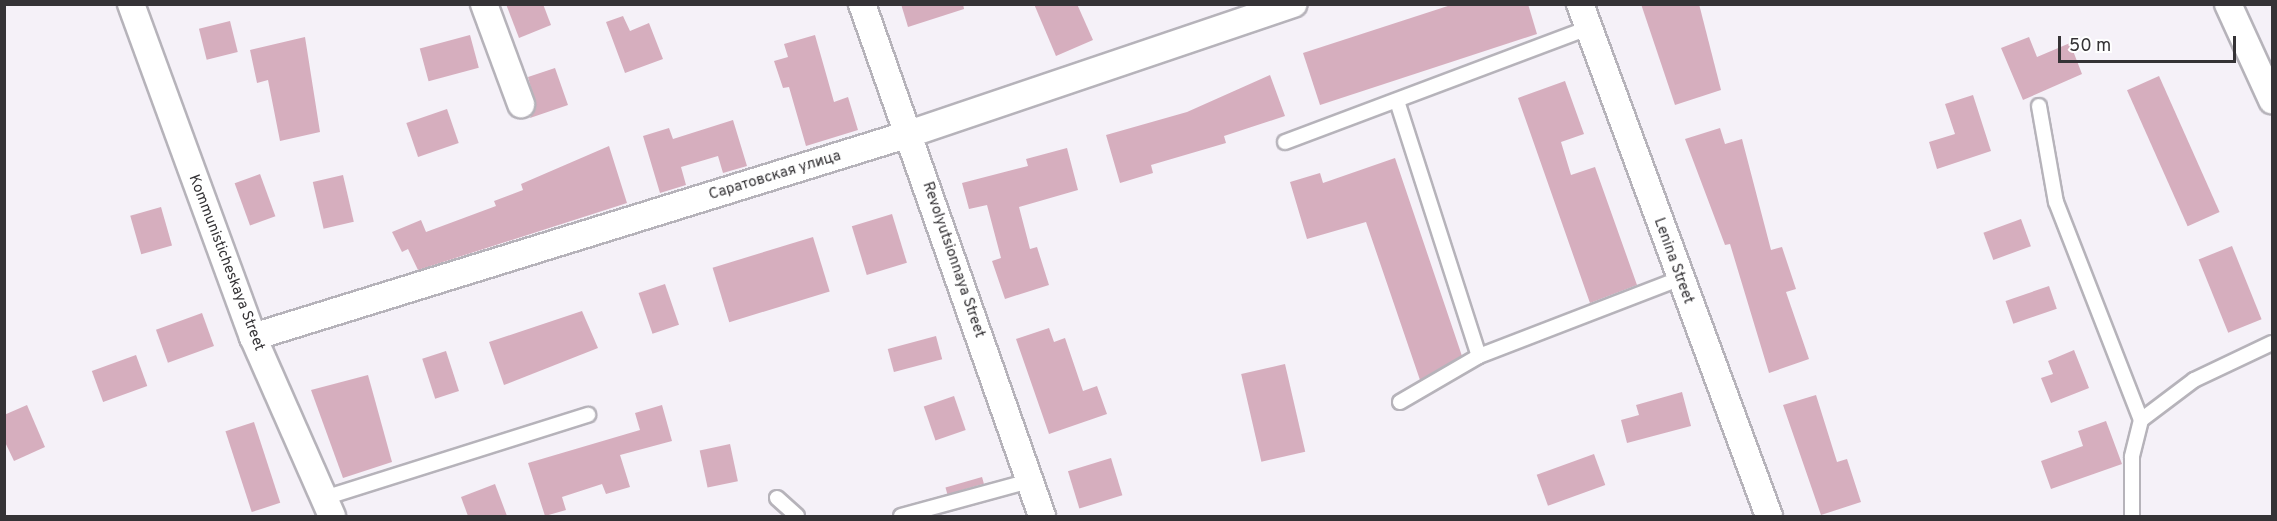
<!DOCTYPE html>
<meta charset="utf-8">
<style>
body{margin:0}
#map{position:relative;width:2277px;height:521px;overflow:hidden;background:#f5f1f8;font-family:Overpass,sans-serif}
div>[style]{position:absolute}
.building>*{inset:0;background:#d6aebe;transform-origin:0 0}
.roads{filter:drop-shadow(2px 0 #b6b3ba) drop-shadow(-2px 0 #b6b3ba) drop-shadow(0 2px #b6b3ba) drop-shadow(0 -2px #b6b3ba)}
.lane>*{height:14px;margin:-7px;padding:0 7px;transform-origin:7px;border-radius:7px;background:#fff}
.street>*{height:26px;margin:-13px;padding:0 13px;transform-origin:13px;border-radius:13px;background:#fff}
span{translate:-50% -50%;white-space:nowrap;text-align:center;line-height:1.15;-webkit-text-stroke:4.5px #fff;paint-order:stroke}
.street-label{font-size:15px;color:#353336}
.frame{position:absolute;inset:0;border:6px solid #353336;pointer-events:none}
.scale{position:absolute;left:2058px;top:36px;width:178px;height:27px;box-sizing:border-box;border:3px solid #353336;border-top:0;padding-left:8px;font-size:18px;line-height:21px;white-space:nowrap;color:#353336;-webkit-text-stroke:4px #fff;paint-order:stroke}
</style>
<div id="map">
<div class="building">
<i style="clip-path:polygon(506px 4px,543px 4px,551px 25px,519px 38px)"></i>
<i style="clip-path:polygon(901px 4px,963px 4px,964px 9px,908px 27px)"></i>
<i style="clip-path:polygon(1034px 4px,1077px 4px,1093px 40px,1056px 56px)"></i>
<i style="clip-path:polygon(1454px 4px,1528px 4px,1537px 34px,1320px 105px,1303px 53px)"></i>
<i style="clip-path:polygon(1641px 4px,1699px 4px,1721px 90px,1675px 105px)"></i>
<i style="clip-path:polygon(623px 16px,630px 31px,649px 23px,663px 59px,625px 73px,606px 22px)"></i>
<i style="left:230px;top:21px;width:32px;height:32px;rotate:76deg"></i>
<i style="left:470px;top:35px;width:34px;height:52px;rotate:75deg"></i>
<i style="clip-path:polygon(815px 35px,834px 102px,848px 97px,858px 130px,806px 146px,789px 87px,783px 88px,774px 61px,788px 57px,784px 44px)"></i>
<i style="clip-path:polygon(305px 37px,320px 132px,280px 141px,268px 80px,257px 83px,250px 50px)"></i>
<i style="clip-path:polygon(2029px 37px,2037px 57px,2070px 43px,2082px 74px,2023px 100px,2001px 48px)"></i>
<i style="clip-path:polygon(555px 68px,568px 105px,530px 118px,536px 106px,528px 77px)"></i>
<i style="clip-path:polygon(1270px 75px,1285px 116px,1224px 136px,1226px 143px,1151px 165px,1153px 173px,1120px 183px,1106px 135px,1187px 112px)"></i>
<i style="left:2159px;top:76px;width:149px;height:35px;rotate:66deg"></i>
<i style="clip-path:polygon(1565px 81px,1584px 134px,1561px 142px,1571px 175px,1595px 167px,1637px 285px,1590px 303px,1518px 98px)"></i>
<i style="clip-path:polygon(1973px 95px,1991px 151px,1937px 169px,1929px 142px,1955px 134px,1945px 104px)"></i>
<i style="left:447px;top:109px;width:36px;height:43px;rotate:71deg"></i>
<i style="clip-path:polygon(733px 120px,747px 166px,723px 173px,718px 156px,681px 167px,686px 185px,660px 193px,643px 136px,669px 128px,673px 139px)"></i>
<i style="clip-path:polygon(1720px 128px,1725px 144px,1742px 139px,1771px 250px,1782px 247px,1796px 289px,1786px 292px,1809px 359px,1769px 373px,1730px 244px,1725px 245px,1685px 139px)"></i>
<i style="clip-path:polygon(609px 146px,627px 203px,418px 270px,408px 249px,402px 252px,392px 232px,421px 220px,426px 232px,496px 206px,494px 201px,523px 190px,521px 184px)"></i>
<i style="clip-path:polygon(1067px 148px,1078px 190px,1019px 207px,1030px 249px,1037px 247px,1049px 285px,1005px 299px,992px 261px,1001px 258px,987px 205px,969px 209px,962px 183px,1028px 166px,1026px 159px)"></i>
<i style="clip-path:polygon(1395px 158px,1462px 356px,1420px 380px,1366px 222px,1307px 239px,1290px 182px,1320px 173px,1323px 183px)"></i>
<i style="left:260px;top:174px;width:45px;height:27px;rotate:70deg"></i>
<i style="left:343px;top:175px;width:48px;height:31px;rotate:77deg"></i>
<i style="left:161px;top:207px;width:40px;height:32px;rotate:74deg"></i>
<i style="left:892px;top:214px;width:51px;height:42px;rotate:73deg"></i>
<i style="left:2021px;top:219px;width:29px;height:40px;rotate:70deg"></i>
<i style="left:813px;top:237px;width:57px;height:105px;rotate:73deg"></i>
<i style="left:2232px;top:246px;width:79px;height:36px;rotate:68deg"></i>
<i style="left:665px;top:284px;width:43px;height:28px;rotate:71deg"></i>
<i style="left:2049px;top:286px;width:24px;height:46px;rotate:71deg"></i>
<i style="clip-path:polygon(582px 311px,598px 348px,504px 385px,489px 342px)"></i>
<i style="left:202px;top:313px;width:35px;height:49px;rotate:70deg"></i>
<i style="clip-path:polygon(1049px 328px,1054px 342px,1065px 338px,1083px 391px,1097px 386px,1107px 414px,1049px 434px,1016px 339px)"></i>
<i style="left:936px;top:336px;width:24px;height:50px;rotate:75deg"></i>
<i style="clip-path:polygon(2074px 350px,2089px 388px,2051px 403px,2041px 378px,2053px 374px,2048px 361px)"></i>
<i style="left:446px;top:351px;width:42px;height:25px;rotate:72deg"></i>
<i style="left:136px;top:355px;width:33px;height:47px;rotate:70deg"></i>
<i style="left:1285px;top:364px;width:90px;height:45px;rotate:77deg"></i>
<i style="clip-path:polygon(368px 375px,392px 462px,343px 478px,311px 390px)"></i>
<i style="clip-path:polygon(1682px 392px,1691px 426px,1627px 443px,1621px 420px,1639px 415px,1636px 405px)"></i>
<i style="clip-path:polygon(1816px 395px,1837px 462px,1847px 459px,1861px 502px,1821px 515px,1783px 405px)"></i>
<i style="left:954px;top:396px;width:36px;height:32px;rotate:71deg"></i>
<i style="clip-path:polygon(27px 405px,45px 447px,14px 461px,4px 440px,4px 415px)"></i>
<i style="clip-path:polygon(662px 405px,672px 441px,620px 455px,630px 487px,606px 494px,602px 484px,562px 497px,566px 510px,545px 516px,528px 463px,640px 430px,635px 413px)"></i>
<i style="clip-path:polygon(2106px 421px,2122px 464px,2051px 489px,2041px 461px,2083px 446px,2078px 431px)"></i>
<i style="left:254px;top:422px;width:85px;height:30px;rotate:72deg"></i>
<i style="left:730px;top:444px;width:38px;height:31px;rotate:78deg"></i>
<i style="left:1594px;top:454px;width:33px;height:61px;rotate:70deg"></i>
<i style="left:1111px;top:458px;width:39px;height:45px;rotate:73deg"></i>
<i style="left:982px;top:477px;width:7px;height:38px;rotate:74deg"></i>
<i style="clip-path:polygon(495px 484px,507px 516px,468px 516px,461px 497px)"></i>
</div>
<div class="roads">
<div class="lane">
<i style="left:1397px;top:101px;width:268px;rotate:72.2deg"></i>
<i style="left:2039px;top:106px;width:97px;rotate:80deg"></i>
<i style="left:2056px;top:202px;width:234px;rotate:68.7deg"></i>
<i style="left:2141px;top:420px;width:38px;rotate:104deg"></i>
<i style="left:2132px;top:457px;width:59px;rotate:90deg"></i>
<i style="left:1285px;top:142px;width:324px;rotate:-20.6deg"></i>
<i style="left:1400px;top:402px;width:91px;rotate:-30.2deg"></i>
<i style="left:1479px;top:356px;width:214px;rotate:-21.1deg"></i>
<i style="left:2141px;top:420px;width:66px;rotate:-37deg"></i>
<i style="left:2194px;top:380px;width:86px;rotate:-25.4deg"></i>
<i style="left:324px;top:498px;width:277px;rotate:-17.5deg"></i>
<i style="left:777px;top:498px;width:27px;rotate:42deg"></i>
<i style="left:901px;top:516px;width:134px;rotate:-15.2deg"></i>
</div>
<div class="street">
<i style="left:131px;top:4px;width:355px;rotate:69.9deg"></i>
<i style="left:253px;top:337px;width:196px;rotate:66.2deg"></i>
<i style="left:484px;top:4px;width:107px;rotate:69.7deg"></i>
<i style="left:862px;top:4px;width:543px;rotate:70.63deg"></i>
<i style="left:1580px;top:4px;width:546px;rotate:69.74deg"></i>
<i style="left:2228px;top:4px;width:106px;rotate:65.4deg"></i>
<i style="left:253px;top:337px;width:687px;rotate:-17.19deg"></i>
<i style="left:909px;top:134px;width:406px;rotate:-18.7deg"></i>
</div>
</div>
<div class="street-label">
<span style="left:775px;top:176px;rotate:-17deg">Саратовская улица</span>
<span style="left:953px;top:260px;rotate:71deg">Revolyutsionnaya Street</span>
<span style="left:1673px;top:261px;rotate:70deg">Lenina Street</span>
<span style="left:226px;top:263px;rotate:69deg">Kommunisticheskaya Street</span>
</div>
<div class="frame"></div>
<div class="scale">50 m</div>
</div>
